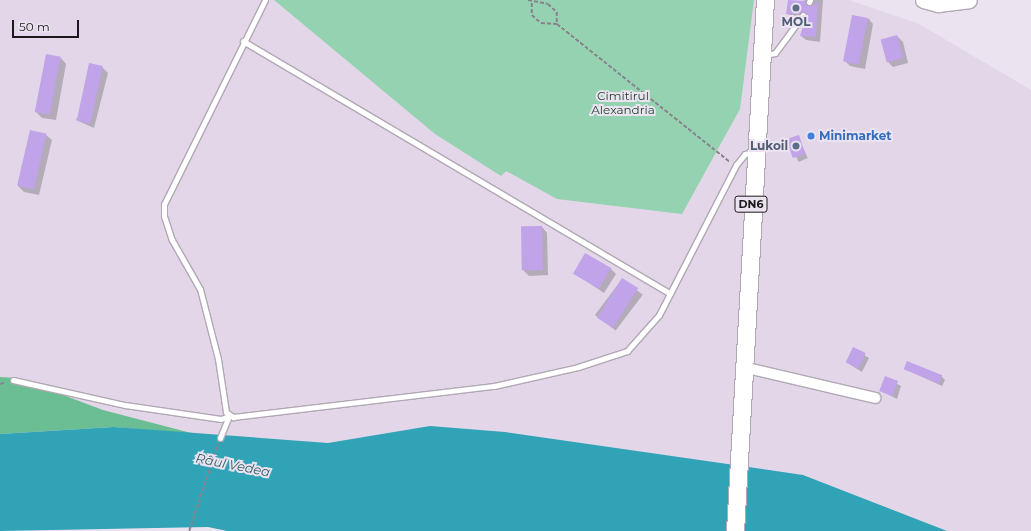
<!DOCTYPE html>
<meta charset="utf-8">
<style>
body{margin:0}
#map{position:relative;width:1031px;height:531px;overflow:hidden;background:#ebe3ef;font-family:Montserrat,sans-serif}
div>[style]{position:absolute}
.built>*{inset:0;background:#e2d6e8}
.green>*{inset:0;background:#95d2b1}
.forest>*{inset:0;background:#6bbd93}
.water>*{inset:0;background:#30a3b7}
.shadow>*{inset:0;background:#0003;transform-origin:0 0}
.building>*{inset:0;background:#c0a3e9;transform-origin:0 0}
.path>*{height:1.5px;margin-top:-0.75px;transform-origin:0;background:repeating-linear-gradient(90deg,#88838b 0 4px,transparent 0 6px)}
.roads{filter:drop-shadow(1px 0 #b0a8b3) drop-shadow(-1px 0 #b0a8b3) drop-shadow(0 1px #b0a8b3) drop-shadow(0 -1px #b0a8b3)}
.lane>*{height:5px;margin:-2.5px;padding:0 2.5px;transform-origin:2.5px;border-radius:2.5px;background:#fff}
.street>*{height:10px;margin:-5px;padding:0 5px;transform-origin:5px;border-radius:5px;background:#fff}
.secondary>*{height:15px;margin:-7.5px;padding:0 7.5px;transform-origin:7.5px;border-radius:7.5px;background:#fff}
.primary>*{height:17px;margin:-8.5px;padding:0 8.5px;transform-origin:8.5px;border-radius:8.5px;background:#fff}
.dots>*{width:11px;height:11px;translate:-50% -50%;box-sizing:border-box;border:2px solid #ebe3ef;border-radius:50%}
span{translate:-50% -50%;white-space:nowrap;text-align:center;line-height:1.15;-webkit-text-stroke:4px #ebe3ef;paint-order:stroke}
.shield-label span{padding:1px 3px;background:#ebe3ef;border:1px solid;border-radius:3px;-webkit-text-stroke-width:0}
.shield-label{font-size:11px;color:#1a181c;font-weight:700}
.service-label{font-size:12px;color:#4e5e75;font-weight:700}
.right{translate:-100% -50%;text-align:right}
.park-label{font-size:12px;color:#1b3f2d}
.shop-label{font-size:12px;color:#366cbe;font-weight:700}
.left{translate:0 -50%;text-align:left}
.water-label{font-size:13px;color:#2f5e67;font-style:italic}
.scale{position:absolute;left:12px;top:20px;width:67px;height:18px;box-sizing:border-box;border:2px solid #1a181c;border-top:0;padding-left:5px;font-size:12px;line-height:14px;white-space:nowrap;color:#1a181c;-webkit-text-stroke:3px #ebe3ef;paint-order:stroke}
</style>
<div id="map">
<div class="built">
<i style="clip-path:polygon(0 0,849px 0,919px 24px,1031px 90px,1031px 531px,324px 531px,199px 435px,103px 410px,18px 378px,0 377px)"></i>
</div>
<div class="green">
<i style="clip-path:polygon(274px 0,754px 0,740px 109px,682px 214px,557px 199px,506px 171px,501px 176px,435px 134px)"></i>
</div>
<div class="forest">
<i style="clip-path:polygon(0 377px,18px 378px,103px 410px,199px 435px,114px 427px,0 434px)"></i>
</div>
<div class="water">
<i style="clip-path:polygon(430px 426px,505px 432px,803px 475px,947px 531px,227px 531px,208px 527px,0 531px,0 434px,114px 427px,328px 443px)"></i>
</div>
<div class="shadow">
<i style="clip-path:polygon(805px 0,823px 0,820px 42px,806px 40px,801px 36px,806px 17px,792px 18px,787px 13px)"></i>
<i style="clip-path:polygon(868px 18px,873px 24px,865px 69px,850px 66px,844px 60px)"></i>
<i style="clip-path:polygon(897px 36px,903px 42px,908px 63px,893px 67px,888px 62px)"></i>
<i style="clip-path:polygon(61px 58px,66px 64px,56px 120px,42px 118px,36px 112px)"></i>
<i style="clip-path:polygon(102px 67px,108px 73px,94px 128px,76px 120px)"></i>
<i style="clip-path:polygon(46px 135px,52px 140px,39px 195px,24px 192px,18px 186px)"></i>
<i style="left:798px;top:136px;width:24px;height:10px;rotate:66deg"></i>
<i style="clip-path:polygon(542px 227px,547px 233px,548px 275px,529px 276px,523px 270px)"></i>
<i style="clip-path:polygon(610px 268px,616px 274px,604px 293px,574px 273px)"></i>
<i style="left:622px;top:279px;width:26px;height:45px;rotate:37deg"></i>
<i style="clip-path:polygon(853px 348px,869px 358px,862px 372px,846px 362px)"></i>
<i style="clip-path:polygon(905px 369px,941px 376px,945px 380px,942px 386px)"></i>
<i style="clip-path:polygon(886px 378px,901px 386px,897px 399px,881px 391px)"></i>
</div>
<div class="building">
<i style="clip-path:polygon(788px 0,805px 1px,809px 6px,818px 3px,816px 37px,800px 36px,807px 14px,786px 14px)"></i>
<i style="left:852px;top:15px;width:16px;height:47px;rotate:11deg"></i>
<i style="left:897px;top:35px;width:24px;height:17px;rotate:75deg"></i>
<i style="left:46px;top:54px;width:15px;height:59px;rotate:11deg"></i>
<i style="left:89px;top:63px;width:14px;height:59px;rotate:12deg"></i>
<i style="left:30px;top:130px;width:17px;height:57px;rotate:13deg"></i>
<i style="left:799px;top:135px;width:20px;height:13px;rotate:72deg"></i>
<i style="left:542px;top:226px;width:44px;height:21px;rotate:89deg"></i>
<i style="left:585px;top:253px;width:30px;height:24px;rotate:30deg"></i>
<i style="left:622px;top:278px;width:19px;height:47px;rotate:32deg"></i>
<i style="left:853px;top:347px;width:14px;height:17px;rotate:25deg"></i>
<i style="left:907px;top:361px;width:38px;height:9px;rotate:22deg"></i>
<i style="left:885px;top:376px;width:14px;height:16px;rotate:21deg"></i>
</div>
<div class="path">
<i style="left:528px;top:0;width:20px;rotate:11deg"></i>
<i style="left:548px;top:4px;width:12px;rotate:42deg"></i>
<i style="left:557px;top:12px;width:12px;rotate:90deg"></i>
<i style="left:532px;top:3px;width:12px;rotate:90deg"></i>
<i style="left:532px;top:15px;width:12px;rotate:42deg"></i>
<i style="left:541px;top:23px;width:16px;rotate:4deg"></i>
<i style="left:557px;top:24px;width:221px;rotate:38.6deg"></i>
<i style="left:0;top:384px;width:6px;rotate:-18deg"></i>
<i style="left:189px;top:531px;width:92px;rotate:-71.6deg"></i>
</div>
<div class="roads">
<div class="lane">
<i style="left:265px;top:0;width:228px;rotate:116.3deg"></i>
<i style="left:164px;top:204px;width:12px;rotate:90deg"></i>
<i style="left:164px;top:216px;width:25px;rotate:72deg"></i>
<i style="left:172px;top:240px;width:56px;rotate:60.3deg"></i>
<i style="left:200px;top:289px;width:72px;rotate:75.6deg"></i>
<i style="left:218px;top:359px;width:54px;rotate:81.4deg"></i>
<i style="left:226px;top:412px;width:9px;rotate:36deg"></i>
<i style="left:233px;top:417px;width:263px;rotate:-6.8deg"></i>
<i style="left:494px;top:386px;width:86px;rotate:-12.7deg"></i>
<i style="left:578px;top:367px;width:52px;rotate:-18.1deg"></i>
<i style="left:627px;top:351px;width:48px;rotate:-48.4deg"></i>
<i style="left:659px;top:315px;width:169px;rotate:-62.8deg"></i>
<i style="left:736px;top:165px;width:14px;rotate:-51deg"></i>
<i style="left:745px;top:154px;width:8px;rotate:-14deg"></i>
<i style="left:809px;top:2px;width:2px;rotate:-63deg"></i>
<i style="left:243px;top:41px;width:496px;rotate:30.6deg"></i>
<i style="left:764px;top:55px;width:11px;rotate:-10deg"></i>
<i style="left:775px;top:53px;width:47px;rotate:-53.6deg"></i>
<i style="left:13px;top:380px;width:115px;rotate:12.6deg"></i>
<i style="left:125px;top:405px;width:97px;rotate:8.3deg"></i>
<i style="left:221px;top:419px;width:9px;rotate:-21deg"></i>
<i style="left:220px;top:438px;width:24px;rotate:-68deg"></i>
</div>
<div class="street">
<i style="left:743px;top:367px;width:136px;rotate:13.2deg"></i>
</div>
<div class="secondary">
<i style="left:923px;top:0;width:16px;rotate:15deg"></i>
<i style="left:938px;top:4px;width:31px;rotate:-7deg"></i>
</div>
<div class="primary">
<i style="left:735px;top:531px;width:532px;rotate:-86.77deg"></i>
</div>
</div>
<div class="dots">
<i style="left:796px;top:8px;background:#5c6f8a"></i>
<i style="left:811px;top:136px;background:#3f7fe0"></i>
<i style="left:796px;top:146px;background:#5c6f8a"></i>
</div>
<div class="shield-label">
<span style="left:751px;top:204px">DN6</span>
</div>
<div class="service-label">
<span style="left:796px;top:22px">MOL</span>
<span class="right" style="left:788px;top:146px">Lukoil</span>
</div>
<div class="park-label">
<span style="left:623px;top:103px">Cimitirul<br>Alexandria</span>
</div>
<div class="shop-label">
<span class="left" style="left:819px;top:136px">Minimarket</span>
</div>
<div class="water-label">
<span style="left:233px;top:465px;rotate:11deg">Râul Vedea</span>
</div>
<div class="scale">50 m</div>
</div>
